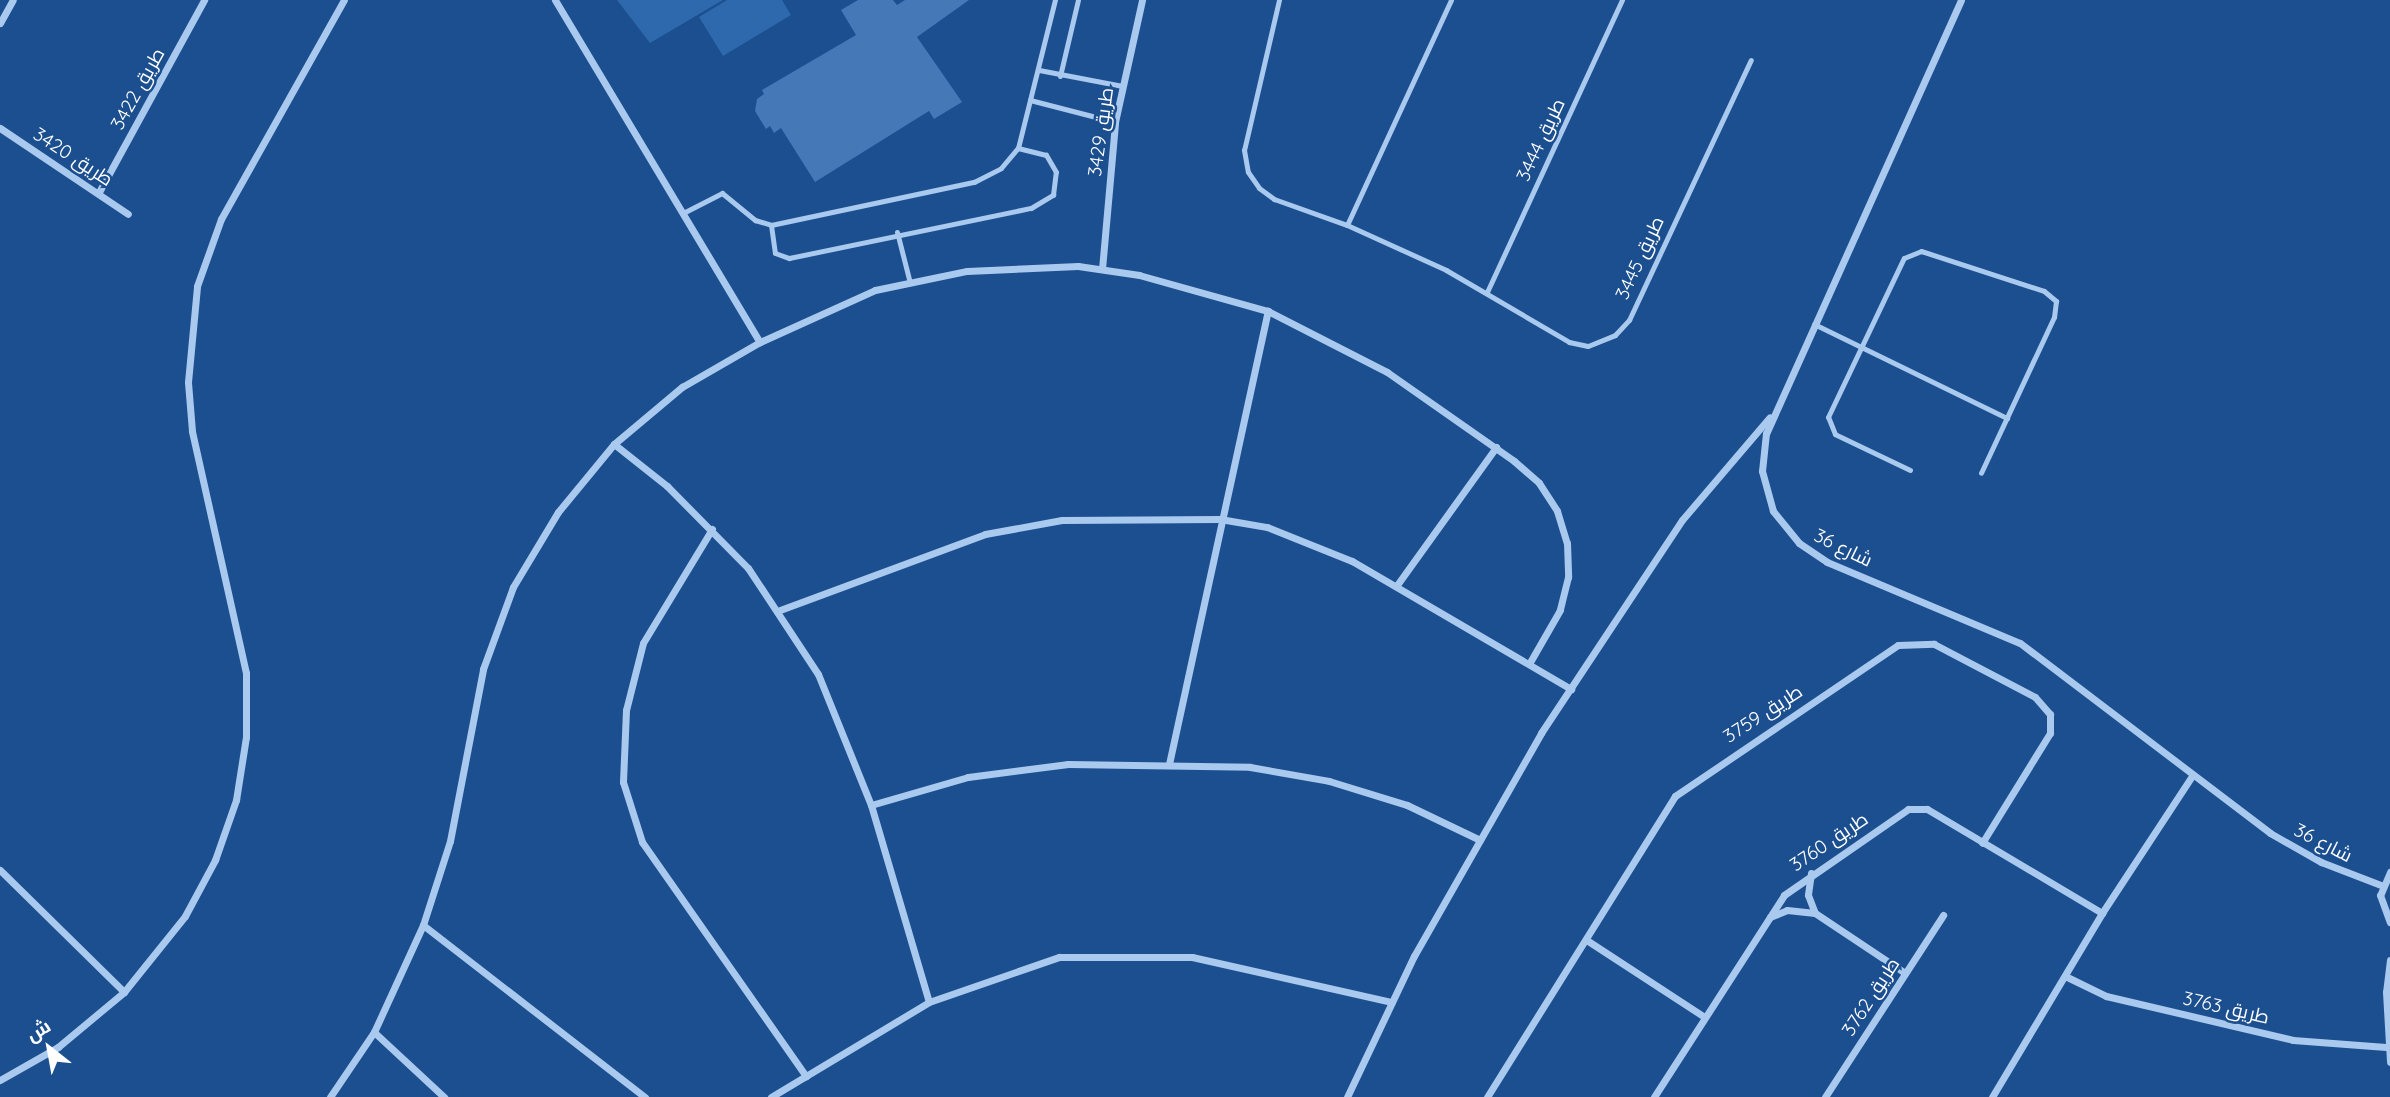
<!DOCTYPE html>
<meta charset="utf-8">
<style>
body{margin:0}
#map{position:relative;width:2390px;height:1097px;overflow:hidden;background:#1b4f8f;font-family:Quicksand,Cairo,sans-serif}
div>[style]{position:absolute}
.green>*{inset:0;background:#2e69ad}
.building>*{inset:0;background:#4478b7}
.lane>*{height:5px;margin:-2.5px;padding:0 2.5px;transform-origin:2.5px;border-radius:2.5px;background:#a9c9ee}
.street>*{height:7px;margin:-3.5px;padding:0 3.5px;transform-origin:3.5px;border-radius:3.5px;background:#a9c9ee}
span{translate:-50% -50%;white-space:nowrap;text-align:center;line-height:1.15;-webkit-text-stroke:5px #1b4f8f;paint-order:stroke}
.street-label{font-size:19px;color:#fff}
.north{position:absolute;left:14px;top:1013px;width:70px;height:70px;-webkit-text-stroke:5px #1b4f8f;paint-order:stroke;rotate:329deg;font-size:19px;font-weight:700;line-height:28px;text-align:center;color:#fff}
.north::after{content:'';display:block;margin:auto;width:24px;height:32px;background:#fff;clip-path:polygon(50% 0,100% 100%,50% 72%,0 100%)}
</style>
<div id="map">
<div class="green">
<i style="clip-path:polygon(617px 0,723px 0,650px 43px)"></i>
<i style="clip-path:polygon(727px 0,782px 0,791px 15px,723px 56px,699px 17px)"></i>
</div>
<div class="building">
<i style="clip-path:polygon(858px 0,893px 0,897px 5px,905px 0,969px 0,917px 37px,962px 102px,934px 119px,929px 111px,815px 182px,781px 128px,774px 133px,770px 126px,766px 129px,755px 111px,757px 99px,764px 94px,762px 90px,856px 35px,841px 10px)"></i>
</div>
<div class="lane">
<i style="left:1279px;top:0;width:154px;rotate:103.1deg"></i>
<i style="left:1244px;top:150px;width:22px;rotate:80deg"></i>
<i style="left:1248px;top:172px;width:19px;rotate:55deg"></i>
<i style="left:1259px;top:188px;width:19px;rotate:36deg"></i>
<i style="left:1274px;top:199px;width:77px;rotate:19.6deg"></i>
<i style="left:1347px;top:225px;width:109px;rotate:24.4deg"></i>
<i style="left:1446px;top:270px;width:143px;rotate:30.3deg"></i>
<i style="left:1569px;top:342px;width:19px;rotate:12deg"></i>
<i style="left:1588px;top:346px;width:29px;rotate:-22deg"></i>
<i style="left:1615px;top:335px;width:21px;rotate:-47deg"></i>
<i style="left:1629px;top:320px;width:287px;rotate:-64.9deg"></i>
<i style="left:1039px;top:70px;width:85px;rotate:10.9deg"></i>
<i style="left:1060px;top:76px;width:78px;rotate:-76.7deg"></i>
<i style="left:1030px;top:100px;width:88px;rotate:14.5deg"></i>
<i style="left:683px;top:213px;width:44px;rotate:-27.1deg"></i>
<i style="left:722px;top:193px;width:43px;rotate:39.3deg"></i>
<i style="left:755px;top:220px;width:17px;rotate:17deg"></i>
<i style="left:771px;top:225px;width:208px;rotate:-12deg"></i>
<i style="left:974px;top:182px;width:30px;rotate:-27deg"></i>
<i style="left:1001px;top:168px;width:26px;rotate:-50deg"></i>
<i style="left:1018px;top:148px;width:153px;rotate:-76deg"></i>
<i style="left:771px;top:225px;width:28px;rotate:82deg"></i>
<i style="left:775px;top:253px;width:15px;rotate:20deg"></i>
<i style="left:789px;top:258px;width:247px;rotate:-11.7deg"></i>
<i style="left:1031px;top:208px;width:26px;rotate:-31deg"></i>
<i style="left:1053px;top:195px;width:23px;rotate:-83deg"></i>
<i style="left:1056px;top:172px;width:20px;rotate:-120deg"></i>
<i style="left:1046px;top:155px;width:29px;rotate:-166deg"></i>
<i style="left:1347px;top:225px;width:248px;rotate:-65.2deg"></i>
<i style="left:897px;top:232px;width:53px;rotate:75.7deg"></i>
<i style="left:1487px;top:292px;width:322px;rotate:-65.2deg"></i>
<i style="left:1814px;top:324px;width:215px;rotate:26deg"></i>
<i style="left:1910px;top:470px;width:83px;rotate:-154.4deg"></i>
<i style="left:1835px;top:434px;width:18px;rotate:-112deg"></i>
<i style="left:1828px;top:417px;width:176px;rotate:-64.5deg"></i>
<i style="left:1904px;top:258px;width:18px;rotate:-22deg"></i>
<i style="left:1921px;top:251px;width:129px;rotate:18deg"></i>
<i style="left:2044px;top:291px;width:16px;rotate:40deg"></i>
<i style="left:2056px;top:301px;width:16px;rotate:97deg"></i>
<i style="left:2054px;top:317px;width:172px;rotate:115.1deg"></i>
</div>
<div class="street">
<i style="left:555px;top:0;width:399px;rotate:59.1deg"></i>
<i style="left:1961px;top:0;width:475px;rotate:114.2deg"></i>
<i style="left:1766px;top:433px;width:38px;rotate:96deg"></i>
<i style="left:1762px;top:471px;width:41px;rotate:74.6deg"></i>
<i style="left:1773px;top:511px;width:41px;rotate:50.9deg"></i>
<i style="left:1799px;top:543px;width:34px;rotate:34deg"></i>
<i style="left:1827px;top:562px;width:209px;rotate:22.8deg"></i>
<i style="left:2020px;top:643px;width:314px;rotate:37.2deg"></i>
<i style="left:2270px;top:833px;width:59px;rotate:29.6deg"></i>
<i style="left:2321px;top:862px;width:64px;rotate:21deg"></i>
<i style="left:0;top:23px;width:26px;rotate:-61deg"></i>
<i style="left:0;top:128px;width:154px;rotate:33.9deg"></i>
<i style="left:99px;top:192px;width:219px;rotate:-61.3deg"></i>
<i style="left:1102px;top:269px;width:148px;rotate:-84.9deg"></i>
<i style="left:1115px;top:122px;width:125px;rotate:-77.5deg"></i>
<i style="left:614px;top:444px;width:68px;rotate:38.4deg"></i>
<i style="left:667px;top:486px;width:115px;rotate:45.4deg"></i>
<i style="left:748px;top:568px;width:127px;rotate:56.6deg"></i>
<i style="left:818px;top:674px;width:141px;rotate:68deg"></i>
<i style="left:871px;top:805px;width:205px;rotate:73.6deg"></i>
<i style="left:712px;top:529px;width:133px;rotate:121.2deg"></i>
<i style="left:643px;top:643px;width:69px;rotate:104.2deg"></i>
<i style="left:626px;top:710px;width:72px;rotate:92.4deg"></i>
<i style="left:623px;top:782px;width:63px;rotate:72.4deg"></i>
<i style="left:642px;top:842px;width:286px;rotate:55deg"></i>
<i style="left:1397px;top:585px;width:170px;rotate:-54.3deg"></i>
<i style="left:780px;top:610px;width:219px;rotate:-20.3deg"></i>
<i style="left:985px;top:534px;width:78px;rotate:-10.3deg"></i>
<i style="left:1062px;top:520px;width:158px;rotate:-0.4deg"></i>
<i style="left:1220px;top:519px;width:48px;rotate:9.7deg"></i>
<i style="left:1267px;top:527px;width:92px;rotate:21.8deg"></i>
<i style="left:1352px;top:561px;width:254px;rotate:30.3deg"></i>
<i style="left:1169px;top:764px;width:464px;rotate:-77.7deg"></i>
<i style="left:871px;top:805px;width:101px;rotate:-16.1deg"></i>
<i style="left:968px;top:777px;width:101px;rotate:-7.4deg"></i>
<i style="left:1068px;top:764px;width:182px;rotate:0.9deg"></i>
<i style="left:1250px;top:767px;width:80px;rotate:10deg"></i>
<i style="left:1329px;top:781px;width:82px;rotate:17.1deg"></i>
<i style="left:1407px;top:805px;width:81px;rotate:25.6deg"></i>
<i style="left:0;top:870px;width:174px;rotate:44.5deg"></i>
<i style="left:2390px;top:872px;width:25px;rotate:113deg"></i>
<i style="left:2380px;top:895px;width:29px;rotate:70deg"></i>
<i style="left:1811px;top:873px;width:22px;rotate:98deg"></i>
<i style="left:1808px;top:895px;width:19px;rotate:69deg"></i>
<i style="left:1770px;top:917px;width:18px;rotate:-22deg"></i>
<i style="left:1787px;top:910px;width:28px;rotate:6deg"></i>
<i style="left:1815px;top:913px;width:108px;rotate:33.7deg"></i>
<i style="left:423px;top:925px;width:281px;rotate:37.8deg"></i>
<i style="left:1588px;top:941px;width:137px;rotate:33.1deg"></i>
<i style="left:2390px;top:960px;width:32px;rotate:97deg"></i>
<i style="left:2386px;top:992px;width:70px;rotate:86.7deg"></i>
<i style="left:2065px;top:976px;width:46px;rotate:26deg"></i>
<i style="left:2106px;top:996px;width:192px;rotate:13.2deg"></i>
<i style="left:2293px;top:1040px;width:93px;rotate:4.3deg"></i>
<i style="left:374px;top:1032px;width:96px;rotate:42.9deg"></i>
<i style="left:0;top:1080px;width:67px;rotate:-29.6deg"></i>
<i style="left:58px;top:1047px;width:86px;rotate:-39.8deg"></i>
<i style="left:124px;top:992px;width:97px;rotate:-51.2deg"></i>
<i style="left:185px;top:916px;width:64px;rotate:-61.8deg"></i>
<i style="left:215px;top:860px;width:64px;rotate:-70.7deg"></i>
<i style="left:236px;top:800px;width:64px;rotate:-81deg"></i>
<i style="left:246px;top:737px;width:64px;rotate:-90deg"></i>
<i style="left:246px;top:673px;width:248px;rotate:-102.6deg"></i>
<i style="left:192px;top:431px;width:49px;rotate:-94.7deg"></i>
<i style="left:188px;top:382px;width:96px;rotate:-84.6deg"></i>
<i style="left:197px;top:286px;width:71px;rotate:-70.3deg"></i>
<i style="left:221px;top:219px;width:251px;rotate:-60.7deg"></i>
<i style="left:330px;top:1097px;width:78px;rotate:-55.9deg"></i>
<i style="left:374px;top:1032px;width:118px;rotate:-65.4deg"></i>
<i style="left:423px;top:925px;width:88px;rotate:-72.2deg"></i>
<i style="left:450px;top:841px;width:175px;rotate:-79.1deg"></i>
<i style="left:483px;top:669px;width:87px;rotate:-69.9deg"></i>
<i style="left:513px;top:587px;width:87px;rotate:-59deg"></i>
<i style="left:558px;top:512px;width:88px;rotate:-50.5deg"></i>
<i style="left:614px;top:444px;width:89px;rotate:-40deg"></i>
<i style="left:682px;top:387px;width:90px;rotate:-30deg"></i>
<i style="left:760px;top:342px;width:126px;rotate:-24.3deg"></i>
<i style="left:875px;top:290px;width:94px;rotate:-11.7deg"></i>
<i style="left:967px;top:271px;width:111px;rotate:-2.6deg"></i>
<i style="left:1078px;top:266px;width:62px;rotate:8.4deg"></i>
<i style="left:1139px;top:275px;width:134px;rotate:15.6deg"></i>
<i style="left:1268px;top:311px;width:134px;rotate:27.1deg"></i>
<i style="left:1387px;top:372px;width:155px;rotate:35deg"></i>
<i style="left:1514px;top:461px;width:33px;rotate:41deg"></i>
<i style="left:1539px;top:483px;width:33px;rotate:57deg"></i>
<i style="left:1557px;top:511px;width:34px;rotate:73deg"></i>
<i style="left:1567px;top:543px;width:34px;rotate:88deg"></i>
<i style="left:1568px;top:577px;width:34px;rotate:104deg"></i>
<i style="left:1560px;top:610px;width:62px;rotate:119.9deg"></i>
<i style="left:771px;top:1097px;width:184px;rotate:-31deg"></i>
<i style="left:929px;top:1002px;width:138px;rotate:-19.1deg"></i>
<i style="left:1059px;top:957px;width:133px"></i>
<i style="left:1192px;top:957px;width:205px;rotate:12.7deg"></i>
<i style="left:1347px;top:1097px;width:156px;rotate:-64.6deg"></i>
<i style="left:1414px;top:956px;width:257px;rotate:-60.3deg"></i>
<i style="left:1541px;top:733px;width:255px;rotate:-56.5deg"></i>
<i style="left:1682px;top:520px;width:135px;rotate:-49.5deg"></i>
<i style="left:1487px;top:1097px;width:355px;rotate:-58deg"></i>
<i style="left:1675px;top:796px;width:269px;rotate:-34.1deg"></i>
<i style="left:1898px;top:645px;width:36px;rotate:-2deg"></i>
<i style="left:1934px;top:644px;width:114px;rotate:27.7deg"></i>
<i style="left:2035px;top:697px;width:23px;rotate:49deg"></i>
<i style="left:2050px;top:714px;width:19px;rotate:90deg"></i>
<i style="left:2050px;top:733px;width:129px;rotate:121.7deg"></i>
<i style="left:1654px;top:1097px;width:240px;rotate:-57.2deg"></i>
<i style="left:1784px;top:895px;width:151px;rotate:-34.7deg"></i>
<i style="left:1908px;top:809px;width:19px"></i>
<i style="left:1927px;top:809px;width:204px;rotate:30.7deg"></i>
<i style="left:1825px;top:1097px;width:217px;rotate:-57deg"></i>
<i style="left:1992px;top:1097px;width:214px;rotate:-59.1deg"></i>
<i style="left:2102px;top:913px;width:164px;rotate:-56.7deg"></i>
</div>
<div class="street-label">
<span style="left:138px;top:89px;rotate:-61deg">طريق 3422</span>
<span style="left:1101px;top:132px;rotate:-82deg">طريق 3429</span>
<span style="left:1541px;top:140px;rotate:-65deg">طريق 3444</span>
<span style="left:73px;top:157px;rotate:33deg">طريق 3420</span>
<span style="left:1640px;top:258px;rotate:-65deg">طريق 3445</span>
<span style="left:1843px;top:548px;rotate:26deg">شارع 36</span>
<span style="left:1763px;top:714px;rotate:-33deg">طريق 3759</span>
<span style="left:1829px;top:842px;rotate:-34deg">طريق 3760</span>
<span style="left:2323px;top:843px;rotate:27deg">شارع 36</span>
<span style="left:1871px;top:997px;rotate:-57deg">طريق 3762</span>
<span style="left:2226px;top:1008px;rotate:13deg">طريق 3763</span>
</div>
<div class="north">ش</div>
</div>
